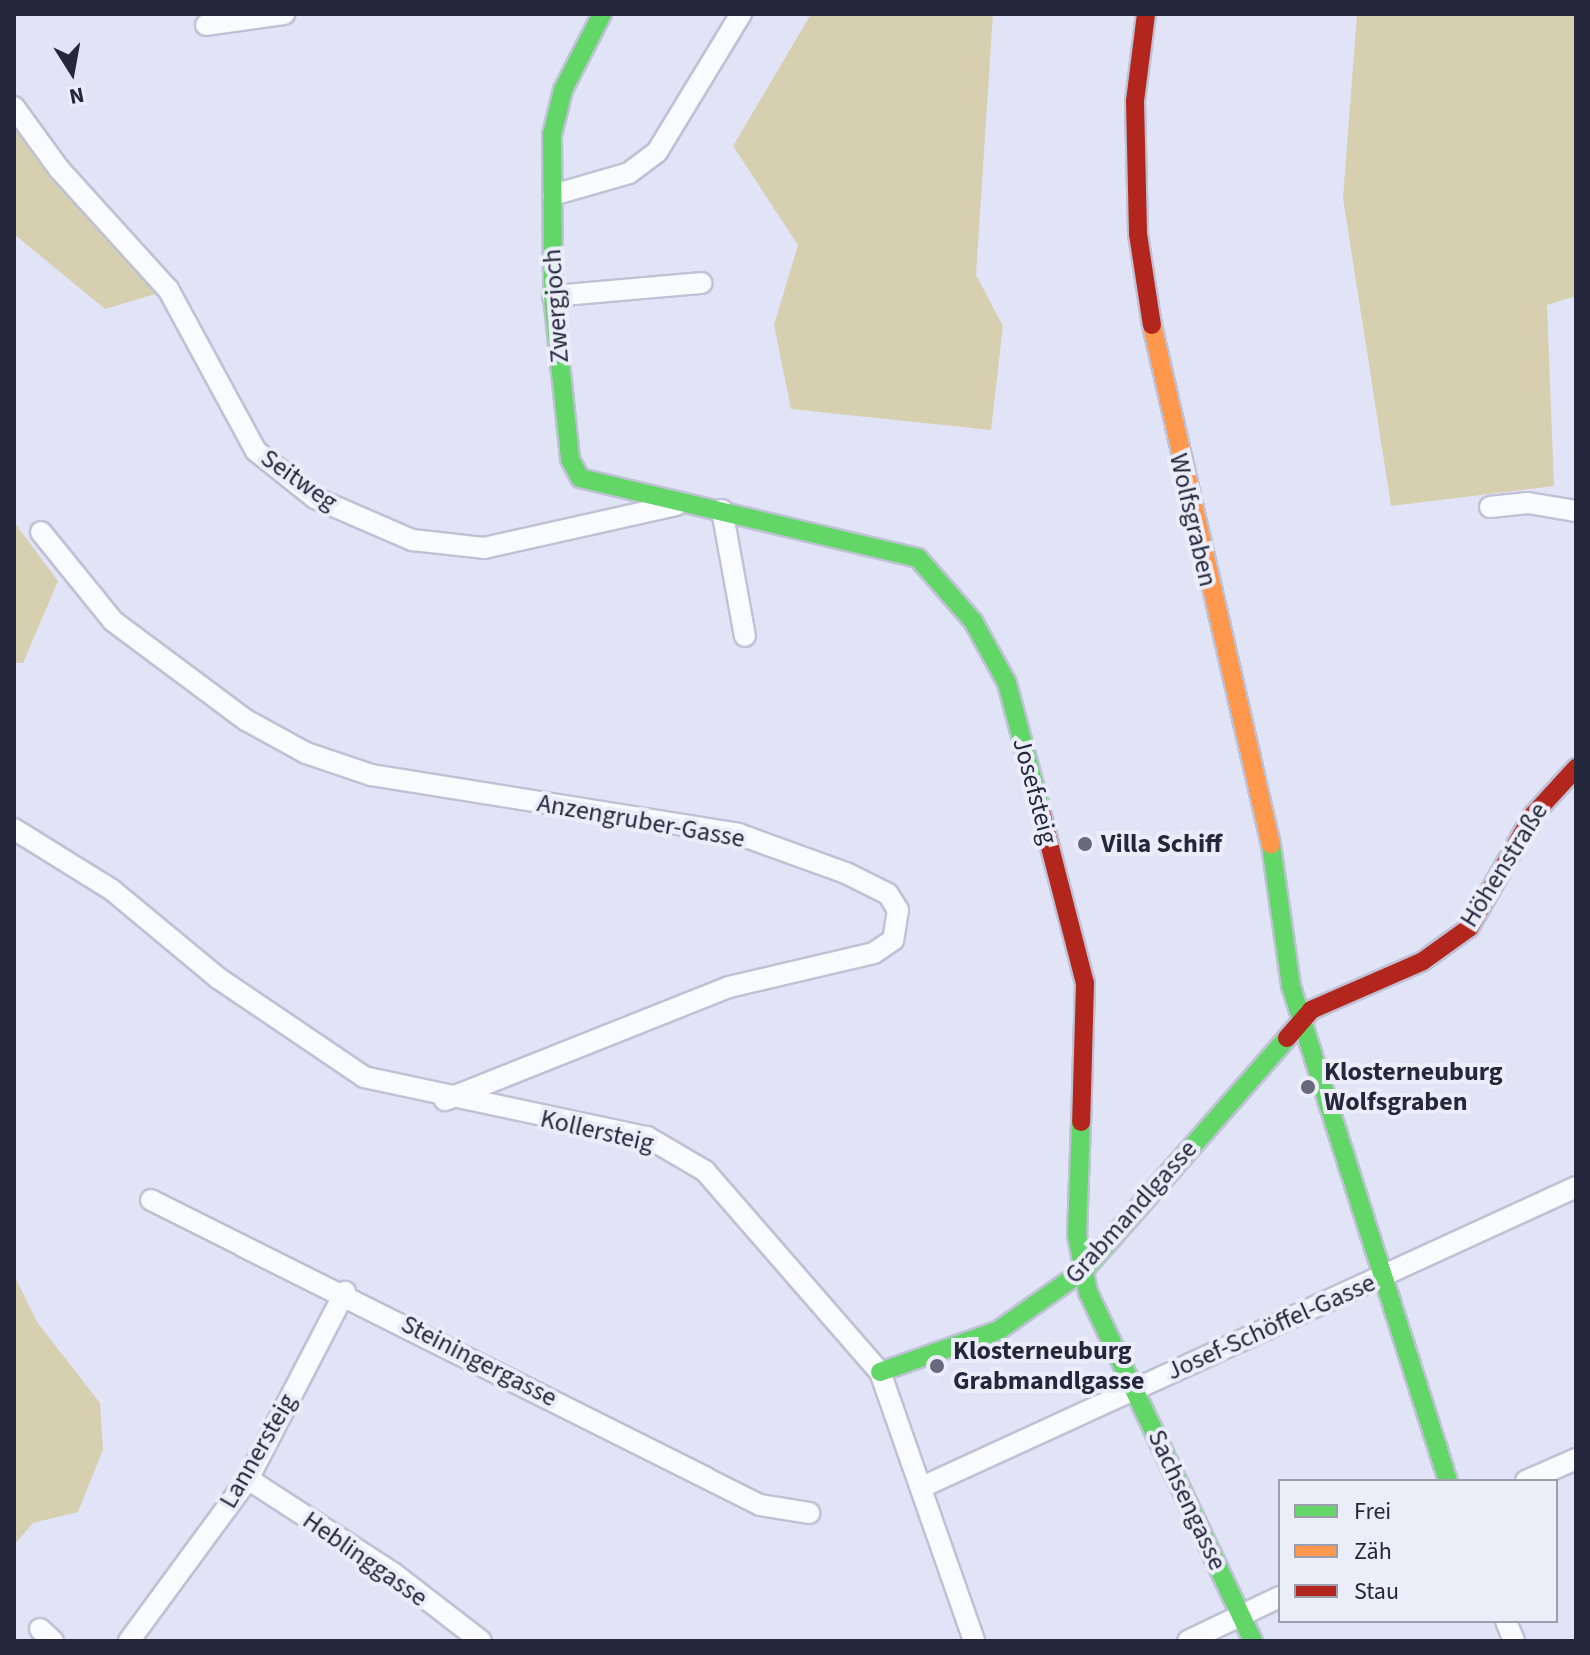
<!DOCTYPE html>
<meta charset="utf-8">
<style>
body{margin:0}
#map{position:relative;width:1590px;height:1655px;overflow:hidden;background:#e1e4f7;font-family:"Source Sans 3",sans-serif}
div>[style]{position:absolute}
.green>*{inset:0;background:#d7d0b0}
.roads{filter:drop-shadow(2px 0 #bfc2d5) drop-shadow(-2px 0 #bfc2d5) drop-shadow(0 2px #bfc2d5) drop-shadow(0 -2px #bfc2d5)}
.street>*{height:20px;margin:-10px;padding:0 10px;transform-origin:10px;border-radius:10px;background:#fafbfe}
.fast>*{height:18px;margin:-9px;padding:0 9px;transform-origin:9px;border-radius:9px;background:#63d668}
.slow>*{height:18px;margin:-9px;padding:0 9px;transform-origin:9px;border-radius:9px;background:#ff974d}
.jam>*{height:18px;margin:-9px;padding:0 9px;transform-origin:9px;border-radius:9px;background:#b3261e}
.dots>*{width:22px;height:22px;translate:-50% -50%;box-sizing:border-box;border:4px solid #ebedf8;border-radius:50%}
span{translate:-50% -50%;white-space:nowrap;text-align:center;line-height:1.15;-webkit-text-stroke:8px #ebedf8;paint-order:stroke}
.street-label{font-size:26px;color:#25283c}
.poi-label{font-size:26px;color:#25283c;font-weight:700}
.left{translate:0 -50%;text-align:left}
.frame{position:absolute;inset:0;border:16px solid #25283c;pointer-events:none}
.legend{position:absolute;left:1278px;top:1479px;width:280px;height:144px;box-sizing:border-box;background:#ebedf8;border:2px solid #9c9ead;margin:0;padding:10px 14px;list-style:none;font-size:24px;color:#25283c}
.legend li{display:flex;align-items:center;gap:16px;height:40px}
.legend b{width:40px;border:2px solid #9c9ead}
.north{position:absolute;left:32px;top:32px;width:80px;height:80px;-webkit-text-stroke:6px #ebedf8;paint-order:stroke;rotate:169deg;font-size:22px;font-weight:700;line-height:32px;text-align:center;color:#25283c}
.north::after{content:'';display:block;margin:auto;width:28px;height:36px;background:#25283c;clip-path:polygon(50% 0,100% 100%,50% 72%,0 100%)}
</style>
<div id="map">
<div class="green">
<i style="clip-path:polygon(811px 14px,993px 14px,976px 275px,1003px 326px,991px 430px,791px 409px,774px 325px,798px 245px,733px 146px)"></i>
<i style="clip-path:polygon(1357px 14px,1576px 14px,1576px 296px,1547px 305px,1554px 486px,1391px 506px,1343px 198px)"></i>
<i style="clip-path:polygon(14px 103px,169px 290px,105px 309px,14px 234px)"></i>
<i style="clip-path:polygon(14px 522px,58px 581px,23px 663px,14px 663px)"></i>
<i style="clip-path:polygon(14px 1275px,37px 1322px,100px 1403px,103px 1450px,78px 1512px,33px 1523px,14px 1545px)"></i>
</div>
<div class="roads">
<div class="street">
<i style="left:206px;top:25px;width:79px;rotate:-8deg"></i>
<i style="left:14px;top:107px;width:77px;rotate:54deg"></i>
<i style="left:59px;top:169px;width:162px;rotate:47.8deg"></i>
<i style="left:168px;top:289px;width:184px;rotate:61.5deg"></i>
<i style="left:256px;top:451px;width:75px;rotate:38.5deg"></i>
<i style="left:315px;top:498px;width:106px;rotate:23.4deg"></i>
<i style="left:412px;top:540px;width:72px;rotate:6.3deg"></i>
<i style="left:484px;top:548px;width:197px;rotate:-12.6deg"></i>
<i style="left:553px;top:195px;width:79px;rotate:-16.1deg"></i>
<i style="left:629px;top:173px;width:35px;rotate:-37deg"></i>
<i style="left:657px;top:152px;width:162px;rotate:-58.7deg"></i>
<i style="left:553px;top:296px;width:149px;rotate:-5deg"></i>
<i style="left:1490px;top:507px;width:38px;rotate:-6deg"></i>
<i style="left:1528px;top:503px;width:49px;rotate:9.5deg"></i>
<i style="left:722px;top:510px;width:128px;rotate:79.7deg"></i>
<i style="left:41px;top:532px;width:114px;rotate:51deg"></i>
<i style="left:113px;top:621px;width:166px;rotate:36.7deg"></i>
<i style="left:246px;top:720px;width:68px;rotate:28.8deg"></i>
<i style="left:306px;top:753px;width:69px;rotate:18.7deg"></i>
<i style="left:371px;top:775px;width:372px;rotate:9.1deg"></i>
<i style="left:738px;top:834px;width:115px;rotate:19.9deg"></i>
<i style="left:846px;top:873px;width:47px;rotate:26.6deg"></i>
<i style="left:888px;top:894px;width:19px;rotate:58deg"></i>
<i style="left:898px;top:910px;width:30px;rotate:99deg"></i>
<i style="left:893px;top:940px;width:23px;rotate:146deg"></i>
<i style="left:874px;top:953px;width:149px;rotate:166.8deg"></i>
<i style="left:729px;top:987px;width:306px;rotate:158.3deg"></i>
<i style="left:14px;top:829px;width:115px;rotate:31.9deg"></i>
<i style="left:112px;top:890px;width:138px;rotate:39.7deg"></i>
<i style="left:218px;top:978px;width:176px;rotate:34.1deg"></i>
<i style="left:364px;top:1077px;width:289px;rotate:12deg"></i>
<i style="left:647px;top:1137px;width:67px;rotate:30.4deg"></i>
<i style="left:705px;top:1171px;width:267px;rotate:49deg"></i>
<i style="left:880px;top:1372px;width:285px;rotate:70.7deg"></i>
<i style="left:151px;top:1200px;width:681px;rotate:26.6deg"></i>
<i style="left:760px;top:1505px;width:50px;rotate:9.3deg"></i>
<i style="left:248px;top:1479px;width:173px;rotate:33deg"></i>
<i style="left:393px;top:1573px;width:111px;rotate:37.7deg"></i>
<i style="left:1526px;top:1481px;width:55px;rotate:-23.7deg"></i>
<i style="left:922px;top:1487px;width:720px;rotate:-24.64deg"></i>
<i style="left:1506px;top:1621px;width:22px;rotate:68deg"></i>
<i style="left:40px;top:1629px;width:18px;rotate:43deg"></i>
<i style="left:129px;top:1641px;width:201px;rotate:-53.7deg"></i>
<i style="left:248px;top:1479px;width:211px;rotate:-62.6deg"></i>
<i style="left:1188px;top:1641px;width:102px;rotate:-25.6deg"></i>
</div>
<div class="fast">
<i style="left:602px;top:14px;width:85px;rotate:117.2deg"></i>
<i style="left:563px;top:90px;width:46px;rotate:103.7deg"></i>
<i style="left:552px;top:135px;width:161px;rotate:89.6deg"></i>
<i style="left:553px;top:296px;width:164px;rotate:84deg"></i>
<i style="left:570px;top:459px;width:21px;rotate:62deg"></i>
<i style="left:580px;top:478px;width:347px;rotate:13.3deg"></i>
<i style="left:918px;top:558px;width:84px;rotate:48.9deg"></i>
<i style="left:973px;top:621px;width:71px;rotate:61.3deg"></i>
<i style="left:1007px;top:683px;width:133px;rotate:75.2deg"></i>
<i style="left:1271px;top:845px;width:142px;rotate:81.9deg"></i>
<i style="left:1291px;top:986px;width:519px;rotate:72.4deg"></i>
<i style="left:1081px;top:1122px;width:113px;rotate:92deg"></i>
<i style="left:1077px;top:1235px;width:58px;rotate:79.1deg"></i>
<i style="left:1088px;top:1292px;width:386px;rotate:64.7deg"></i>
<i style="left:880px;top:1372px;width:126px;rotate:-19.4deg"></i>
<i style="left:999px;top:1330px;width:104px;rotate:-35.2deg"></i>
<i style="left:1084px;top:1270px;width:308px;rotate:-48.8deg"></i>
</div>
<div class="slow">
<i style="left:1152px;top:325px;width:533px;rotate:77.11deg"></i>
</div>
<div class="jam">
<i style="left:1146px;top:14px;width:88px;rotate:97.2deg"></i>
<i style="left:1135px;top:101px;width:133px;rotate:88.7deg"></i>
<i style="left:1138px;top:234px;width:92px;rotate:81.3deg"></i>
<i style="left:1041px;top:812px;width:177px;rotate:75.6deg"></i>
<i style="left:1085px;top:983px;width:139px;rotate:91.6deg"></i>
<i style="left:1287px;top:1038px;width:37px;rotate:-49deg"></i>
<i style="left:1311px;top:1010px;width:122px;rotate:-23.6deg"></i>
<i style="left:1423px;top:961px;width:57px;rotate:-35.7deg"></i>
<i style="left:1469px;top:928px;width:130px;rotate:-60.5deg"></i>
<i style="left:1533px;top:815px;width:64px;rotate:-47.5deg"></i>
</div>
</div>
<div class="dots">
<i style="left:1085px;top:844px;background:#676a7d"></i>
<i style="left:1308px;top:1087px;background:#676a7d"></i>
<i style="left:937px;top:1366px;background:#676a7d"></i>
</div>
<div class="street-label">
<span style="left:556px;top:306px;rotate:-94deg">Zwergjoch</span>
<span style="left:299px;top:480px;rotate:35deg">Seitweg</span>
<span style="left:1193px;top:520px;rotate:77deg">Wolfsgraben</span>
<span style="left:1035px;top:791px;rotate:75deg">Josefsteig</span>
<span style="left:641px;top:821px;rotate:10deg">Anzengruber-Gasse</span>
<span style="left:1504px;top:865px;rotate:-58deg">Höhenstraße</span>
<span style="left:597px;top:1131px;rotate:13deg">Kollersteig</span>
<span style="left:1131px;top:1212px;rotate:-48deg">Grabmandlgasse</span>
<span style="left:1271px;top:1327px;rotate:-24deg">Josef-Schöffel-Gasse</span>
<span style="left:479px;top:1361px;rotate:27deg">Steiningergasse</span>
<span style="left:258px;top:1451px;rotate:-60deg">Lannersteig</span>
<span style="left:1187px;top:1500px;rotate:65deg">Sachsengasse</span>
<span style="left:365px;top:1559px;rotate:35deg">Heblinggasse</span>
</div>
<div class="poi-label">
<span class="left" style="left:1101px;top:844px">Villa Schiff</span>
<span class="left" style="left:1324px;top:1087px">Klosterneuburg<br>Wolfsgraben</span>
<span class="left" style="left:953px;top:1366px">Klosterneuburg<br>Grabmandlgasse</span>
</div>
<div class="frame"></div>
<ul class="legend">
<li><b style="height:10px;background:#63d668"></b>Frei</li>
<li><b style="height:10px;background:#ff974d"></b>Zäh</li>
<li><b style="height:10px;background:#b3261e"></b>Stau</li>
</ul>
<div class="north">N</div>
</div>
